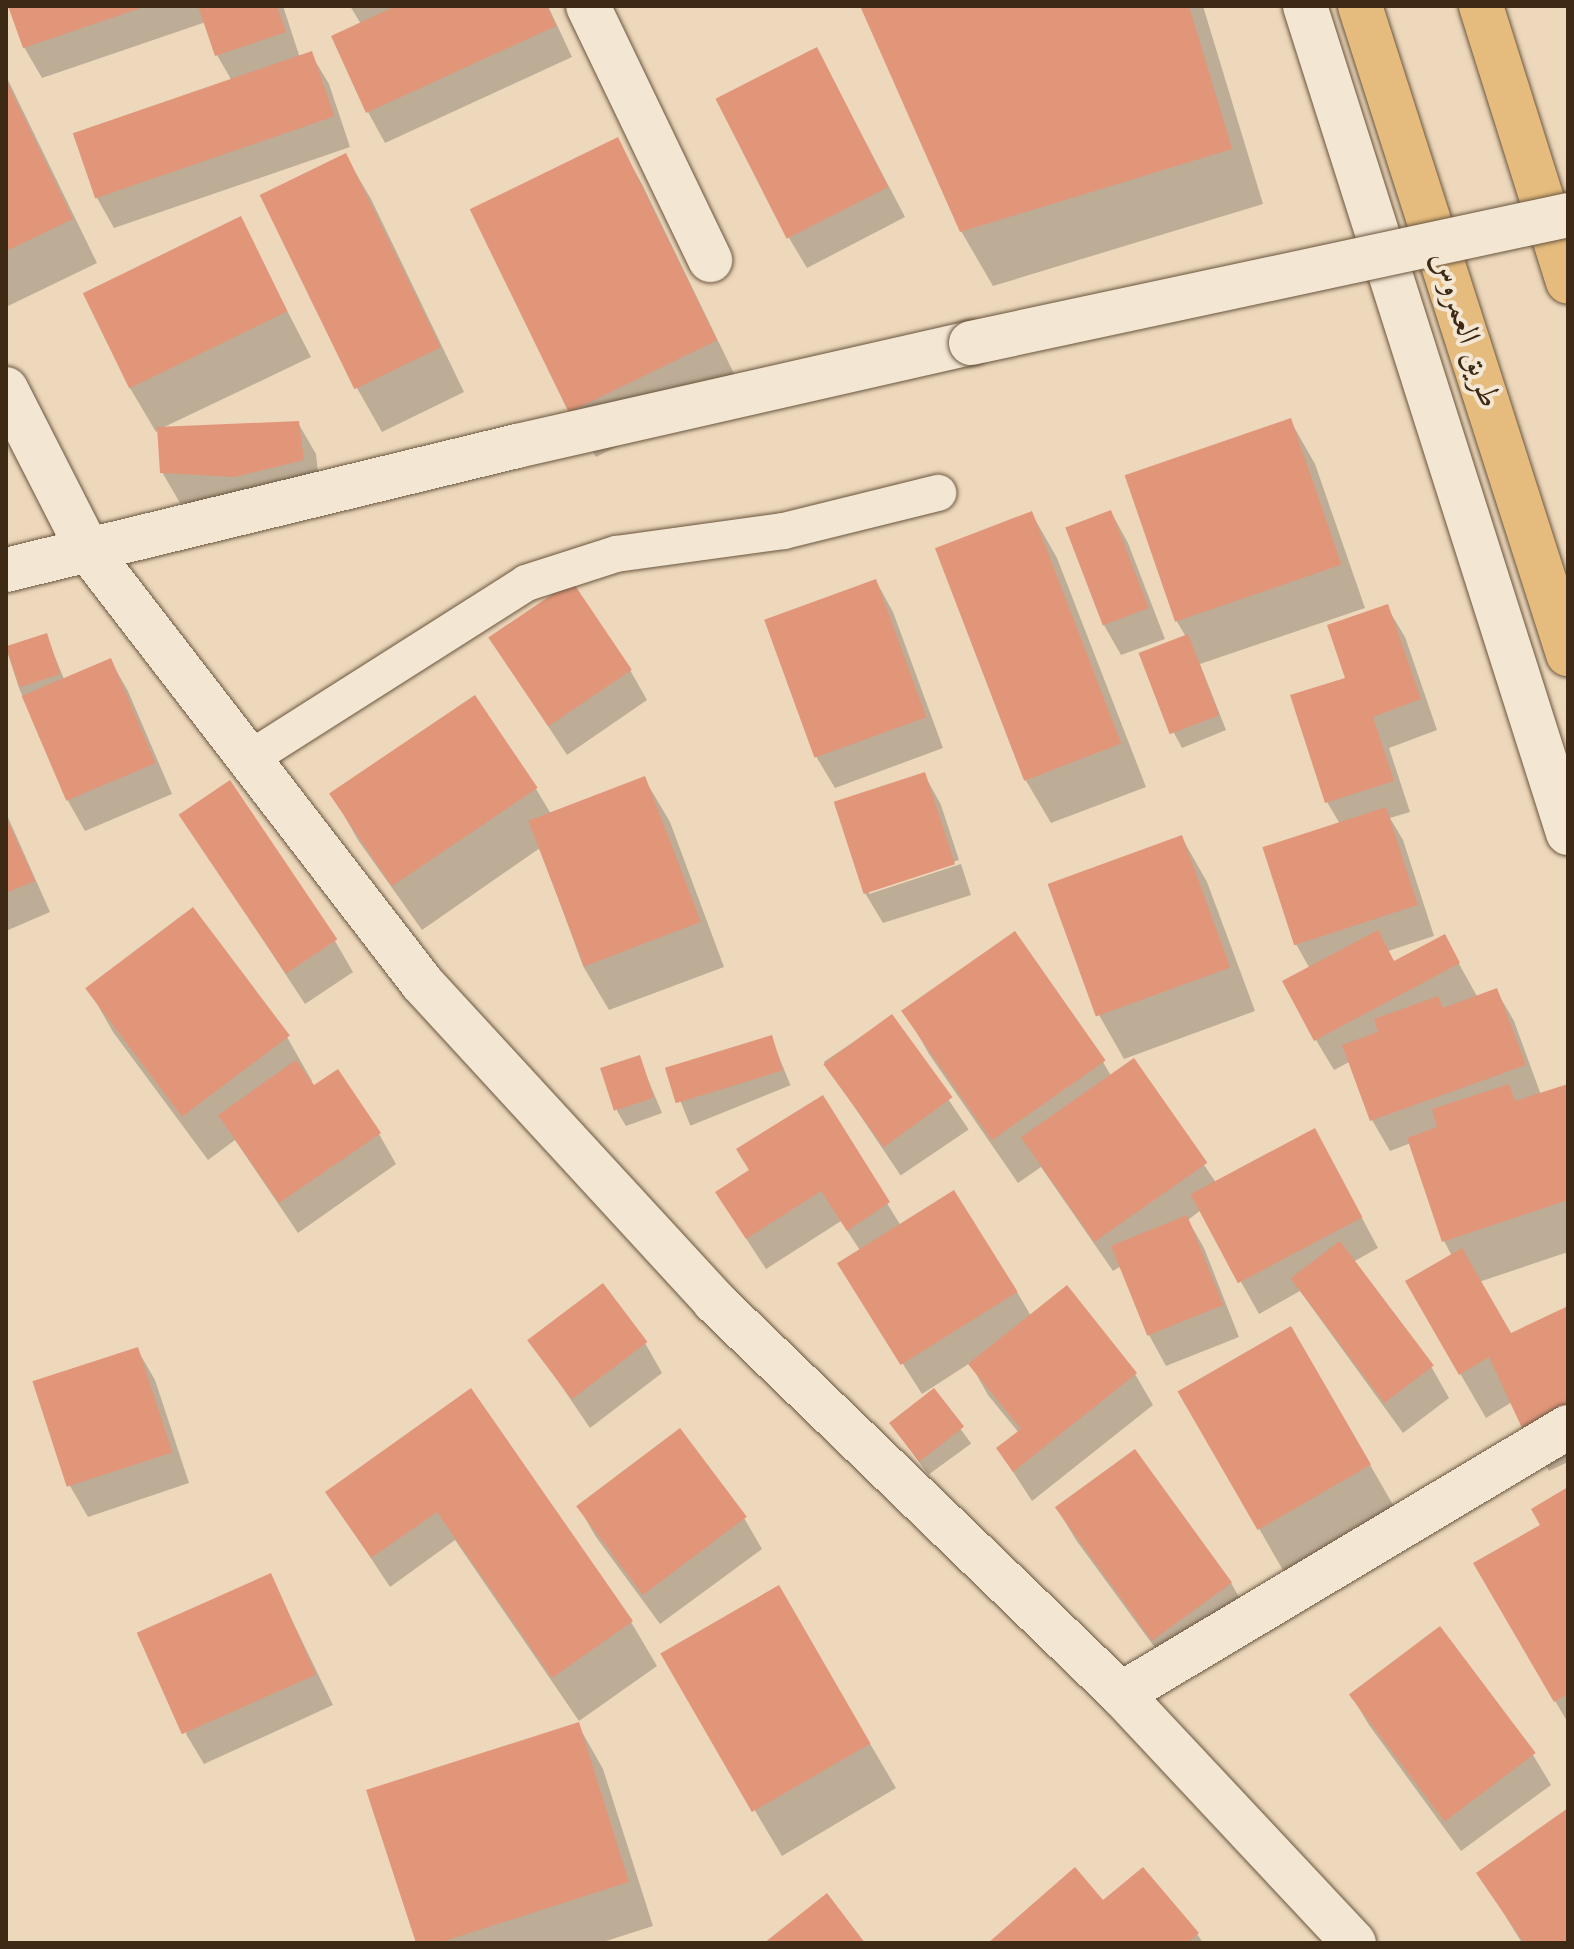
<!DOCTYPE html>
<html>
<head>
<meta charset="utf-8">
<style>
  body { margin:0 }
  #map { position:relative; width:1574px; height:1949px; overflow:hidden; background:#edd8bc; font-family:"Old Standard TT",Amiri,serif }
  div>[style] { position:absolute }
  .shadow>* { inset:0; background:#0003; transform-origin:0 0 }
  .building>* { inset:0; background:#e1967a; transform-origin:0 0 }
  .roads { filter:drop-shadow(0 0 2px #6a563e) drop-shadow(0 0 2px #6a563e) }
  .service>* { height:36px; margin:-18px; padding:0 18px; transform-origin:18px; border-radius:18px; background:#f3e6d3 }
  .minor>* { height:44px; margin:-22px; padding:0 22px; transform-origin:22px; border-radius:22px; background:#f3e6d3 }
  .primary>* { height:44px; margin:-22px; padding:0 22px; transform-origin:22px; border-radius:22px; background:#e6bc7e }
  .bridges { filter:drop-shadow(0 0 2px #6a563e) drop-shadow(0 0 2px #6a563e) }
  .minor-bridge>* { height:44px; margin:-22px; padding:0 22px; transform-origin:22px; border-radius:22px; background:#f3e6d3 }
  span { translate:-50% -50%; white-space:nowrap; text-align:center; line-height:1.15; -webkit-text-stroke:8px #f3e6d3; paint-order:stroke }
  .street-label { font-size:32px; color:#3e2a14 }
  .frame { position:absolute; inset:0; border:8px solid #3e2a14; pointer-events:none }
</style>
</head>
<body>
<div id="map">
  <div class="shadow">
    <i style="clip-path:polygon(10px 6px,283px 6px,300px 58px,311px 54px,329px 84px,350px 147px,114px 228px,97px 198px,75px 135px,232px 81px,217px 55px,206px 22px,42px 78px,24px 47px)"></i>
    <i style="clip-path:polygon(350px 6px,548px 6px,572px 57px,385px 143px,368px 112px,361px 24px)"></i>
    <i style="clip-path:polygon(862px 6px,1203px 6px,1263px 204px,993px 286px,961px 231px)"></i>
    <i style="clip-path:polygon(6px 76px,97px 263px,6px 307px)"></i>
    <i style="clip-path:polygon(833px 80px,905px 217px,807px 268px,789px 238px)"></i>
    <i style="clip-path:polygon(617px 140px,642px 184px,740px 386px,596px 457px,570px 413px)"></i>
    <i style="clip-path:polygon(345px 155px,371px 199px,464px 392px,382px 432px,357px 388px)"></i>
    <i style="clip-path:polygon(240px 219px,311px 357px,162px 428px,298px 423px,316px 454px,320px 491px,252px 507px,180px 503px,162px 472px,159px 430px,156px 432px,130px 388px,84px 293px)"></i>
    <i style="clip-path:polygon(1290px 420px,1315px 464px,1365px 608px,1200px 664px,1226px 730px,1182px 748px,1174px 733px,1186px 637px,1176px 620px)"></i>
    <i style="clip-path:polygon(1111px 512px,1128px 543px,1165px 639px,1121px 655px,1104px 625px,1067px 529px)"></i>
    <i style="clip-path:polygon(1032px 514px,1057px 558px,1146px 787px,1051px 823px,1025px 779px)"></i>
    <i style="clip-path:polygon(876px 581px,893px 612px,943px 748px,835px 788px,817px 758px,767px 621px)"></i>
    <i style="clip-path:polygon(1387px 607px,1405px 637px,1437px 730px,1389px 748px,1410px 812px,1390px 818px,1403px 840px,1434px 936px,1388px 951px,1395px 963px,1444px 937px,1478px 998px,1496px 990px,1514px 1021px,1541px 1095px,1568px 1086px,1568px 1252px,1479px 1282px,1510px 1335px,1568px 1308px,1568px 1462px,1549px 1471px,1512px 1402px,1486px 1418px,1407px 1282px,1452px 1256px,1444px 1241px,1411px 1143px,1390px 1151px,1372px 1120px,1351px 1061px,1334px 1070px,1316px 1040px,1310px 969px,1296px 944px,1265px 848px,1340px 824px,1327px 802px,1348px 679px)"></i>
    <i style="clip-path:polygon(46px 635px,64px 679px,110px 660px,128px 691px,172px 794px,85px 831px,68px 801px,19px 688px,6px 648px)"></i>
    <i style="clip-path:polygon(491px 639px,630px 670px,647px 700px,567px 755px)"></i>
    <i style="clip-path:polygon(924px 774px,941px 805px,959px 860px,869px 890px,869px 894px,961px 864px,971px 895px,883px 923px,865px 893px)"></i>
    <i style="clip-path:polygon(644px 778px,670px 822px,724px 967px,609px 1010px,583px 966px,540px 848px,422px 930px,358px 840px,333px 796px,536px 789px,551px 814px)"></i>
    <i style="clip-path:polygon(6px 813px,50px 912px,6px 931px)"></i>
    <i style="clip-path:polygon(182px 816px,335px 941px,353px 972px,305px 1004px)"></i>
    <i style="clip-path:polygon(1182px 838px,1207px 882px,1255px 1011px,1124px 1059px,1099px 1015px)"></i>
    <i style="clip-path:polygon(88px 988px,287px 1037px,312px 1081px,310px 1083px,379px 1134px,396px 1164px,298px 1233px,235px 1140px,208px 1160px,113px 1032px)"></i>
    <i style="clip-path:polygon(904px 1010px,1103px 1062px,1111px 1076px,1133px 1061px,1217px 1184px,1332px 1162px,1378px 1248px,1353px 1262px,1432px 1368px,1449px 1398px,1403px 1433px,1300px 1291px,1259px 1314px,1201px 1210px,1188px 1220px,1204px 1248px,1239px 1337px,1166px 1366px,1149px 1335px,1121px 1266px,1113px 1271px,1041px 1167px,1018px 1183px,929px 1054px)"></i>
    <i style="left:892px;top:1016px;width:137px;height:82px;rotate:56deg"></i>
    <i style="left:771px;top:1037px;width:52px;height:108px;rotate:68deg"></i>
    <i style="clip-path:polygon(639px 1058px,662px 1113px,626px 1126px,617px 1111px)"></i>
    <i style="clip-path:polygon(822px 1098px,901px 1226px,1017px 1292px,1031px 1316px,1135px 1374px,1153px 1405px,1032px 1501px,998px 1449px,1019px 1433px,988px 1395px,970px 1363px,922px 1394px,859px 1295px,861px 1252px,841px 1221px,766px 1269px,736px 1223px,751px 1171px)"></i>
    <i style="left:1291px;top:1328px;width:209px;height:128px;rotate:60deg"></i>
    <i style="clip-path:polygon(530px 1340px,645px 1343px,662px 1373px,590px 1428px)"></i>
    <i style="clip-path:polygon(137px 1349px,155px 1380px,189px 1483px,88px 1517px,70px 1486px,36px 1384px)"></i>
    <i style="clip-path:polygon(471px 1391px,631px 1622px,657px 1666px,579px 1721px,455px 1540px,390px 1587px,327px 1492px)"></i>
    <i style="left:933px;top:1391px;width:65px;height:53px;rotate:54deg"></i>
    <i style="clip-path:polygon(680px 1431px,744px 1518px,762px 1549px,660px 1624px,596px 1537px,578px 1506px)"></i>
    <i style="clip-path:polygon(1568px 1490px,1568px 1723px,1475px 1564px,1542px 1525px)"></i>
    <i style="clip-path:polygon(1058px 1510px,1231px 1583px,1249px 1614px,1172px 1671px,1076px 1540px)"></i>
    <i style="clip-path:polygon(270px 1575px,333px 1705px,204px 1764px,186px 1734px)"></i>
    <i style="clip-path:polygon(778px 1587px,896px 1788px,782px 1856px,689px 1700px)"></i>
    <i style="clip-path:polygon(1351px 1695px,1533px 1755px,1551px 1785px,1461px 1851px,1369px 1725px)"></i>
    <i style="clip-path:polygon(578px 1725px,603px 1769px,653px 1926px,600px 1943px,418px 1943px)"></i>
    <i style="clip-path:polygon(1568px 1811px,1568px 1943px,1522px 1943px,1479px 1873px)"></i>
    <i style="clip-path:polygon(1103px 1903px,1197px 1934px,1203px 1943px,991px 1943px)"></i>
  </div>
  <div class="building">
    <i style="clip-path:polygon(8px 6px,144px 6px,144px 7px,23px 48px)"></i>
    <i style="clip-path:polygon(198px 6px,277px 6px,286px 32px,215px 56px)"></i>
    <i style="clip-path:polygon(396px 6px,547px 6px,556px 26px,366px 113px,331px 36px)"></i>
    <i style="clip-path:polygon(860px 6px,1189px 6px,1232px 149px,960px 232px)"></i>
    <i style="left:817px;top:47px;width:157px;height:114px;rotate:63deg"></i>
    <i style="left:312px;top:51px;width:69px;height:253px;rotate:71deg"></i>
    <i style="clip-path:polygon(6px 80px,73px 219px,6px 251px)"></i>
    <i style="left:618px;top:137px;width:226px;height:165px;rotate:64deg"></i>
    <i style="left:346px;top:153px;width:216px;height:96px;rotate:64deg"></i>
    <i style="left:241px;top:216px;width:106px;height:176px;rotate:64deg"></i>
    <i style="left:1291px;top:418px;width:155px;height:176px;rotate:71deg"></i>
    <i style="clip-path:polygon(299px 421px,304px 460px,234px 477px,160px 473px,157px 427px)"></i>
    <i style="left:1111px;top:510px;width:105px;height:49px;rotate:69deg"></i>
    <i style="left:1032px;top:511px;width:249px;height:104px;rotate:69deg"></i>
    <i style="left:876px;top:579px;width:147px;height:119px;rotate:70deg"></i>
    <i style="left:572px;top:581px;width:107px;height:101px;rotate:56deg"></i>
    <i style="clip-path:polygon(1388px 604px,1421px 699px,1373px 717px,1394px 781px,1325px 803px,1290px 695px,1345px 678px,1327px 625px)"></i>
    <i style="left:47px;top:633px;width:43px;height:43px;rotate:72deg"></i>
    <i style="left:1188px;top:634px;width:87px;height:53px;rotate:69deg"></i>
    <i style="left:111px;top:658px;width:114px;height:97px;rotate:67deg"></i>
    <i style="left:475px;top:695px;width:112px;height:176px;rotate:56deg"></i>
    <i style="left:925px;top:772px;width:97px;height:96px;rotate:72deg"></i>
    <i style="left:645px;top:776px;width:156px;height:125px;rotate:69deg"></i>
    <i style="left:230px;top:780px;width:192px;height:62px;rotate:56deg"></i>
    <i style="left:1386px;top:807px;width:103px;height:130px;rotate:72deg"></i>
    <i style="clip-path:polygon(6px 817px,35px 881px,6px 893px)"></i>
    <i style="left:1182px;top:835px;width:141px;height:143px;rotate:70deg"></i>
    <i style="left:193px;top:907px;width:161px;height:135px;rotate:53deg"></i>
    <i style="clip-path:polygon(1378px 930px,1394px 961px,1445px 934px,1460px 963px,1314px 1041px,1282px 981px)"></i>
    <i style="left:1015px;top:931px;width:158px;height:139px;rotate:55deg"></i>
    <i style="clip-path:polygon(1497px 988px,1526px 1065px,1370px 1121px,1342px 1045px,1378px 1032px,1374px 1019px,1438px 996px,1443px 1008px)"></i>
    <i style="left:892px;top:1014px;width:103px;height:85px;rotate:54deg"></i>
    <i style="left:772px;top:1035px;width:37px;height:112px;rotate:73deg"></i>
    <i style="left:640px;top:1055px;width:45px;height:42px;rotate:72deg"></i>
    <i style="left:1134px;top:1058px;width:128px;height:138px;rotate:55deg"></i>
    <i style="clip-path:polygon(296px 1060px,314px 1085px,338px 1069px,381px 1133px,279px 1203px,218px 1115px)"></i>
    <i style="clip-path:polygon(1509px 1084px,1515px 1101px,1568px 1084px,1568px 1200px,1442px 1242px,1407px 1138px,1437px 1127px,1432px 1109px)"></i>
    <i style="clip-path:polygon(823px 1095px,890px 1202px,847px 1231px,821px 1191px,746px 1239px,715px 1192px,749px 1170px,736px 1149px)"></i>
    <i style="left:1315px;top:1128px;width:101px;height:141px;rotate:62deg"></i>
    <i style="left:954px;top:1190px;width:120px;height:138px;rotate:58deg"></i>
    <i style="left:1187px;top:1215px;width:97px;height:82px;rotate:68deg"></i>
    <i style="left:1340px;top:1241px;width:156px;height:62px;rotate:53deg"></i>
    <i style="clip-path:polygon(1462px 1248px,1511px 1333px,1568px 1306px,1568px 1406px,1522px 1428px,1489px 1357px,1459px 1375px,1405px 1281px)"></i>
    <i style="left:603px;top:1283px;width:74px;height:95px;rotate:53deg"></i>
    <i style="clip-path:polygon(1067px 1285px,1137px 1373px,1013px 1472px,996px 1448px,1021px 1429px,968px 1364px)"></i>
    <i style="left:1291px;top:1326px;width:160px;height:131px;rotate:60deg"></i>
    <i style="left:138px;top:1347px;width:111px;height:111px;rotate:72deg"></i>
    <i style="clip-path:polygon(471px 1388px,633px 1621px,552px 1678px,437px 1512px,371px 1558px,325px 1492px)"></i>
    <i style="left:934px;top:1388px;width:49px;height:57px;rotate:52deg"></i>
    <i style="left:680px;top:1428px;width:111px;height:130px;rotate:53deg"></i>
    <i style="left:1135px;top:1449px;width:165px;height:99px;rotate:54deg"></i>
    <i style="clip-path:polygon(1568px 1487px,1568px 1694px,1554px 1702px,1473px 1563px,1540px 1525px,1531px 1509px)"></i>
    <i style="left:271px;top:1573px;width:111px;height:147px;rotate:66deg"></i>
    <i style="left:779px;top:1585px;width:183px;height:137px;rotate:60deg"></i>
    <i style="left:1440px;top:1626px;width:159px;height:114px;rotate:53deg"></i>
    <i style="clip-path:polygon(579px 1722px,629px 1882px,438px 1943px,416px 1943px,366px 1790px)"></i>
    <i style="clip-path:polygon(1568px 1808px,1568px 1943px,1524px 1943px,1476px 1873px)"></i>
    <i style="clip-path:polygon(1075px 1867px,1103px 1900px,1143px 1867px,1199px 1933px,1187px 1943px,988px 1943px)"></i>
    <i style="clip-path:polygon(827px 1893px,865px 1943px,764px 1943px)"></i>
  </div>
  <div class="roads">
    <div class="service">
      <i style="left:249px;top:759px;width:328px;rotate:-32.4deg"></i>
      <i style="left:526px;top:583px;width:95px;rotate:-17.9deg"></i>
      <i style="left:616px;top:554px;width:170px;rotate:-7.8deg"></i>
      <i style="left:784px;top:531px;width:159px;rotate:-13.9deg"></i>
    </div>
    <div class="minor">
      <i style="left:588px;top:6px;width:282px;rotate:64.3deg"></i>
      <i style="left:1305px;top:6px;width:868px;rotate:72.36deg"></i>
      <i style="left:6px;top:389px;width:181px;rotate:63deg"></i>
      <i style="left:88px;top:550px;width:547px;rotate:52.35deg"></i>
      <i style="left:422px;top:983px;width:432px;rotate:47.4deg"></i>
      <i style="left:714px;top:1301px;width:566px;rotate:44deg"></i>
      <i style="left:1121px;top:1694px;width:341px;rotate:46.9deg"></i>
      <i style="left:6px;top:570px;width:526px;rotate:-13.64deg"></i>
      <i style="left:517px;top:446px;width:466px;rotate:-12.8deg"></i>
      <i style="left:1121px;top:1694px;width:521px;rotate:-30.85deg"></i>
    </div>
    <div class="primary">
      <i style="left:1360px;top:6px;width:681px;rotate:72.2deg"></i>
      <i style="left:1481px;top:6px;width:289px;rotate:72.5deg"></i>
    </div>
  </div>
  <div class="bridges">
    <div class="minor-bridge">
      <i style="left:971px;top:343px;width:611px;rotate:-12.1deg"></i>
    </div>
  </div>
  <div class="street-label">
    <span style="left:1464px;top:330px;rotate:72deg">طريق العمروس</span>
  </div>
  <div class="frame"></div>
</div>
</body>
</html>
